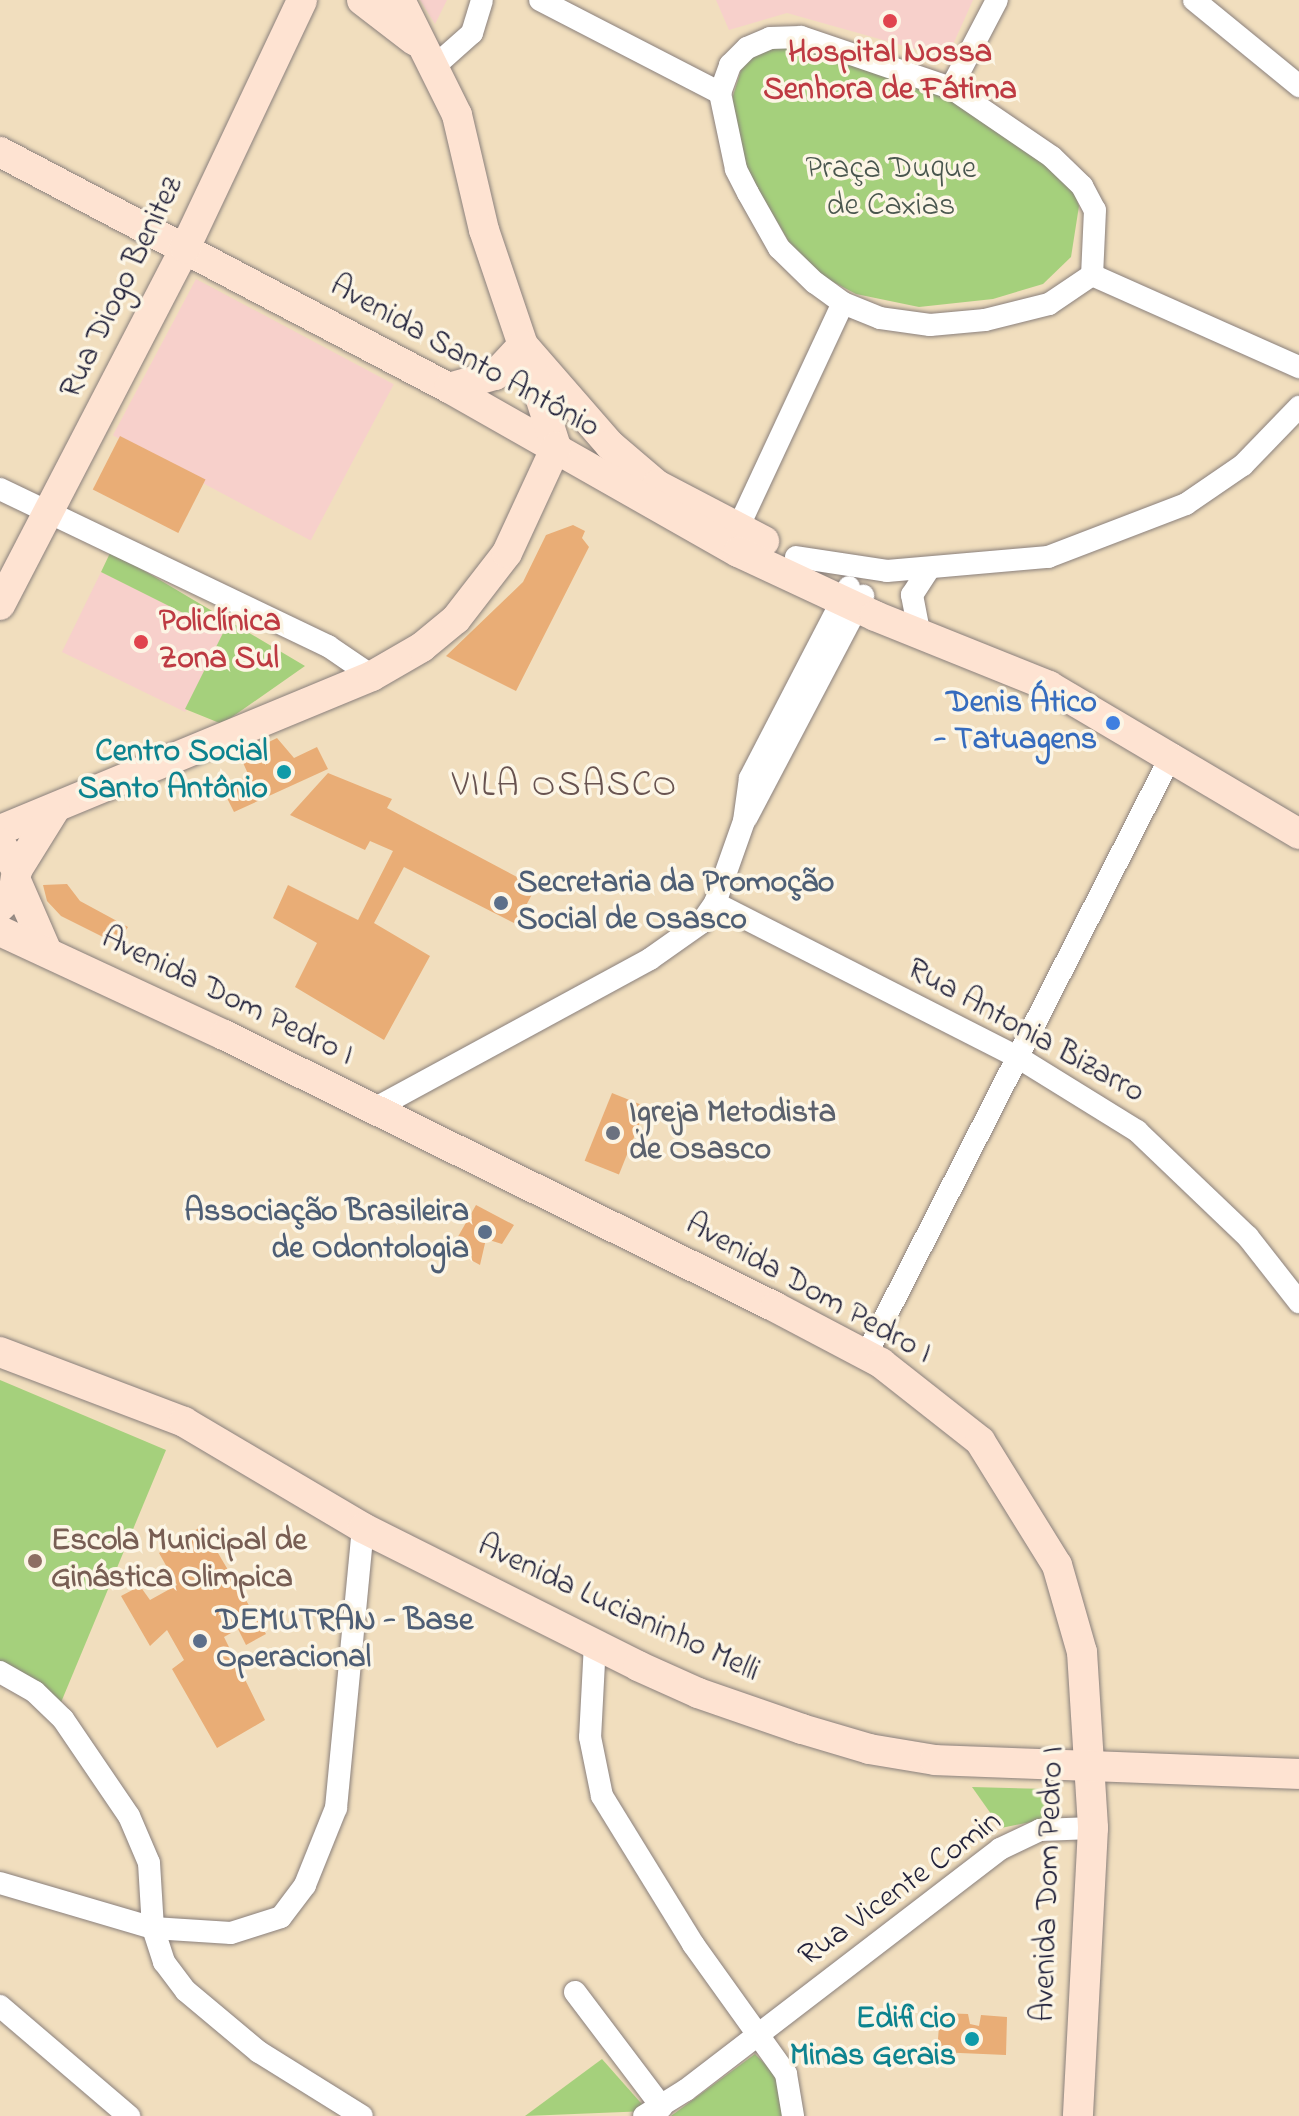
<!DOCTYPE html>
<html>
<head>
<meta charset="utf-8">
<style>
  body { margin:0 }
  #map { position:relative; width:1299px; height:2116px; overflow:hidden; background:#f1debe; font-family:"Indie Flower",sans-serif }
  div>[style] { position:absolute }
  .built>* { inset:0; background:#f7d0cb; transform-origin:0 0 }
  .green>* { inset:0; background:#a5d07c }
  .building>* { inset:0; background:#e9ad76; transform-origin:0 0 }
  .roads { filter:drop-shadow(0 0 2px #8a807c) drop-shadow(0 0 2px #8a807c) }
  .street>* { height:22px; margin:-11px; padding:0 11px; transform-origin:11px; border-radius:11px; background:#fff }
  .secondary>* { height:30px; margin:-15px; padding:0 15px; transform-origin:15px; border-radius:15px; background:#fee3d2 }
  .dots>* { width:22px; height:22px; translate:-50% -50%; box-sizing:border-box; border:4px solid #fcf5e5; border-radius:50% }
  span { translate:-50% -50%; white-space:nowrap; text-align:center; line-height:1.15; -webkit-text-stroke:7px #fcf5e5; paint-order:stroke }
  .health-label { font-size:32px; color:#be3a42; font-weight:700 }
  .left { translate:0 -50%; text-align:left }
  .park-label { font-size:32px; color:#49564e }
  .street-label { font-size:32px; color:#22223b }
  .shop-label { font-size:32px; color:#366cbe; font-weight:700 }
  .right { translate:-100% -50%; text-align:right }
  .culture-label { font-size:32px; color:#0d838f; font-weight:700 }
  .service-label { font-size:32px; color:#4e5e75; font-weight:700 }
  .worship-label { font-size:32px; color:#5b616d; font-weight:700 }
  .education-label { font-size:32px; color:#785e54; font-weight:700 }
  .quarter-label { font-size:36px; color:#685350; letter-spacing:2px }
</style>
</head>
<body>
<div id="map">
  <div class="built">
    <i style="clip-path:polygon(420px 0,447px 0,435px 24px)"></i>
    <i style="clip-path:polygon(716px 0,973px 0,947px 58px,787px 13px,729px 30px)"></i>
    <i style="left:196px;top:279px;width:224px;height:177px;rotate:28deg"></i>
    <i style="left:101px;top:572px;width:137px;height:89px;rotate:26deg"></i>
  </div>
  <div class="green">
    <i style="clip-path:polygon(796px 42px,978px 109px,1070px 180px,1079px 206px,1071px 257px,1043px 284px,993px 299px,919px 307px,856px 294px,822px 276px,789px 242px,747px 170px,733px 127px,733px 96px,741px 70px,760px 49px)"></i>
    <i style="clip-path:polygon(111px 551px,305px 666px,222px 724px,185px 709px,223px 633px,101px 572px)"></i>
    <i style="clip-path:polygon(0 1380px,166px 1450px,57px 1712px,0 1669px)"></i>
    <i style="clip-path:polygon(972px 1787px,1049px 1789px,1050px 1812px,1041px 1820px,1001px 1828px)"></i>
    <i style="clip-path:polygon(755px 2054px,777px 2076px,785px 2116px,671px 2116px)"></i>
    <i style="clip-path:polygon(602px 2059px,648px 2111px,525px 2116px,583px 2073px)"></i>
  </div>
  <div class="building">
    <i style="left:120px;top:436px;width:96px;height:60px;rotate:27deg"></i>
    <i style="clip-path:polygon(573px 525px,585px 531px,582px 538px,589px 547px,516px 691px,446px 656px,523px 582px,546px 535px)"></i>
    <i style="clip-path:polygon(277px 738px,294px 758px,317px 747px,328px 769px,234px 812px,222px 788px,249px 776px,240px 756px)"></i>
    <i style="clip-path:polygon(328px 773px,392px 799px,387px 808px,536px 887px,516px 924px,404px 867px,374px 923px,430px 956px,384px 1040px,295px 987px,317px 943px,273px 918px,288px 885px,358px 920px,393px 851px,370px 841px,365px 850px,290px 815px)"></i>
    <i style="clip-path:polygon(67px 884px,80px 901px,128px 927px,117px 944px,61px 916px,47px 901px,43px 885px)"></i>
    <i style="left:612px;top:1093px;width:37px;height:73px;rotate:22deg"></i>
    <i style="clip-path:polygon(476px 1205px,514px 1225px,502px 1244px,486px 1239px,480px 1265px,451px 1249px)"></i>
    <i style="clip-path:polygon(202px 1526px,266px 1634px,246px 1645px,238px 1629px,224px 1637px,265px 1720px,217px 1748px,172px 1669px,184px 1660px,167px 1630px,150px 1646px,121px 1596px,140px 1586px,150px 1600px,177px 1585px,159px 1553px)"></i>
    <i style="clip-path:polygon(940px 2013px,968px 2014px,970px 2024px,979px 2026px,981px 2015px,1007px 2017px,1006px 2055px,937px 2052px)"></i>
  </div>
  <div class="roads">
    <div class="street">
      <i style="left:540px;top:0;width:203px;rotate:27.3deg"></i>
      <i style="left:1194px;top:0;width:136px;rotate:39.3deg"></i>
      <i style="left:801px;top:37px;width:158px;rotate:18.8deg"></i>
      <i style="left:951px;top:88px;width:122px;rotate:34.3deg"></i>
      <i style="left:1052px;top:157px;width:42px;rotate:44deg"></i>
      <i style="left:1082px;top:186px;width:27px;rotate:62deg"></i>
      <i style="left:1095px;top:210px;width:65px;rotate:92.6deg"></i>
      <i style="left:1092px;top:275px;width:52px;rotate:146deg"></i>
      <i style="left:1049px;top:304px;width:66px;rotate:166deg"></i>
      <i style="left:985px;top:320px;width:55px;rotate:174.8deg"></i>
      <i style="left:930px;top:325px;width:50px;rotate:-172deg"></i>
      <i style="left:880px;top:318px;width:40px;rotate:-158deg"></i>
      <i style="left:843px;top:303px;width:34px;rotate:-144deg"></i>
      <i style="left:815px;top:283px;width:50px;rotate:-135.8deg"></i>
      <i style="left:779px;top:248px;width:63px;rotate:-119.4deg"></i>
      <i style="left:748px;top:193px;width:27px;rotate:-117deg"></i>
      <i style="left:736px;top:169px;width:78px;rotate:-101.9deg"></i>
      <i style="left:720px;top:93px;width:30px;rotate:-70deg"></i>
      <i style="left:730px;top:65px;width:24px;rotate:-45deg"></i>
      <i style="left:747px;top:48px;width:25px;rotate:-23deg"></i>
      <i style="left:770px;top:38px;width:31px;rotate:-2deg"></i>
      <i style="left:436px;top:65px;width:48px;rotate:-41.6deg"></i>
      <i style="left:472px;top:33px;width:34px;rotate:-73deg"></i>
      <i style="left:951px;top:88px;width:99px;rotate:-62.4deg"></i>
      <i style="left:1092px;top:275px;width:227px;rotate:24deg"></i>
      <i style="left:0;top:489px;width:364px;rotate:25.6deg"></i>
      <i style="left:328px;top:646px;width:53px;rotate:34.3deg"></i>
      <i style="left:738px;top:528px;width:248px;rotate:-65deg"></i>
      <i style="left:796px;top:557px;width:92px;rotate:8.7deg"></i>
      <i style="left:887px;top:571px;width:162px;rotate:-5deg"></i>
      <i style="left:1048px;top:557px;width:148px;rotate:-21deg"></i>
      <i style="left:1186px;top:504px;width:69px;rotate:-34.4deg"></i>
      <i style="left:1243px;top:465px;width:81px;rotate:-46deg"></i>
      <i style="left:919px;top:631px;width:37px;rotate:-101deg"></i>
      <i style="left:912px;top:595px;width:31px;rotate:-57deg"></i>
      <i style="left:747px;top:817px;width:250px;rotate:-62.3deg"></i>
      <i style="left:715px;top:903px;width:341px;rotate:27deg"></i>
      <i style="left:1019px;top:1058px;width:139px;rotate:31.7deg"></i>
      <i style="left:1137px;top:1131px;width:153px;rotate:43.7deg"></i>
      <i style="left:1248px;top:1237px;width:83px;rotate:51.9deg"></i>
      <i style="left:374px;top:1109px;width:314px;rotate:-28.5deg"></i>
      <i style="left:650px;top:959px;width:62px;rotate:-35.2deg"></i>
      <i style="left:701px;top:923px;width:24px;rotate:-55deg"></i>
      <i style="left:715px;top:903px;width:87px;rotate:-70.5deg"></i>
      <i style="left:744px;top:821px;width:43px;rotate:-82.1deg"></i>
      <i style="left:750px;top:778px;width:215px;rotate:-62.6deg"></i>
      <i style="left:866px;top:1355px;width:674px;rotate:-63.02deg"></i>
      <i style="left:595px;top:1643px;width:94px;rotate:93deg"></i>
      <i style="left:590px;top:1737px;width:60px;rotate:78.5deg"></i>
      <i style="left:602px;top:1796px;width:174px;rotate:58.4deg"></i>
      <i style="left:693px;top:1944px;width:160px;rotate:54.4deg"></i>
      <i style="left:786px;top:2074px;width:43px;rotate:80.5deg"></i>
      <i style="left:0;top:1672px;width:40px;rotate:29.7deg"></i>
      <i style="left:35px;top:1692px;width:39px;rotate:44deg"></i>
      <i style="left:63px;top:1719px;width:117px;rotate:55.8deg"></i>
      <i style="left:129px;top:1816px;width:51px;rotate:66.9deg"></i>
      <i style="left:149px;top:1863px;width:65px;rotate:86.5deg"></i>
      <i style="left:153px;top:1928px;width:36px;rotate:72deg"></i>
      <i style="left:164px;top:1962px;width:36px;rotate:53deg"></i>
      <i style="left:186px;top:1991px;width:95px;rotate:39.9deg"></i>
      <i style="left:259px;top:2052px;width:121px;rotate:31.9deg"></i>
      <i style="left:0;top:1883px;width:159px;rotate:16.4deg"></i>
      <i style="left:153px;top:1928px;width:78px;rotate:3.7deg"></i>
      <i style="left:231px;top:1933px;width:52px;rotate:-17.7deg"></i>
      <i style="left:281px;top:1917px;width:40px;rotate:-53deg"></i>
      <i style="left:305px;top:1885px;width:83px;rotate:-68.1deg"></i>
      <i style="left:336px;top:1808px;width:281px;rotate:-84.5deg"></i>
      <i style="left:575px;top:1992px;width:144px;rotate:52.9deg"></i>
      <i style="left:0;top:2006px;width:170px;rotate:40.5deg"></i>
      <i style="left:644px;top:2116px;width:49px;rotate:-31.8deg"></i>
      <i style="left:686px;top:2090px;width:396px;rotate:-37.5deg"></i>
      <i style="left:1000px;top:1849px;width:44px;rotate:-25.4deg"></i>
      <i style="left:1040px;top:1830px;width:53px;rotate:-2.2deg"></i>
    </div>
    <div class="secondary">
      <i style="left:362px;top:0;width:66px;rotate:37.6deg"></i>
      <i style="left:400px;top:0;width:128px;rotate:63.6deg"></i>
      <i style="left:457px;top:115px;width:118px;rotate:76.8deg"></i>
      <i style="left:484px;top:230px;width:121px;rotate:71.3deg"></i>
      <i style="left:523px;top:345px;width:133px;rotate:49deg"></i>
      <i style="left:610px;top:445px;width:62px;rotate:40.4deg"></i>
      <i style="left:657px;top:485px;width:121px;rotate:27.6deg"></i>
      <i style="left:0;top:152px;width:507px;rotate:27.73deg"></i>
      <i style="left:449px;top:388px;width:332px;rotate:29.6deg"></i>
      <i style="left:738px;top:552px;width:151px;rotate:25deg"></i>
      <i style="left:875px;top:616px;width:188px;rotate:21.9deg"></i>
      <i style="left:1049px;top:686px;width:291px;rotate:30.6deg"></i>
      <i style="left:529px;top:362px;width:89px;rotate:72.4deg"></i>
      <i style="left:449px;top:388px;width:48px;rotate:-15.8deg"></i>
      <i style="left:495px;top:375px;width:41px;rotate:-47deg"></i>
      <i style="left:0;top:605px;width:402px;rotate:-62.6deg"></i>
      <i style="left:185px;top:248px;width:274px;rotate:-64.7deg"></i>
      <i style="left:0;top:830px;width:403px;rotate:-22.5deg"></i>
      <i style="left:372px;top:676px;width:58px;rotate:-30.1deg"></i>
      <i style="left:422px;top:647px;width:44px;rotate:-39.5deg"></i>
      <i style="left:456px;top:619px;width:83px;rotate:-52.3deg"></i>
      <i style="left:507px;top:553px;width:117px;rotate:-65.2deg"></i>
      <i style="left:0;top:843px;width:32px;rotate:58deg"></i>
      <i style="left:17px;top:870px;width:24px;rotate:99deg"></i>
      <i style="left:13px;top:894px;width:18px;rotate:135deg"></i>
      <i style="left:17px;top:870px;width:72px;rotate:-58.1deg"></i>
      <i style="left:17px;top:883px;width:75px;rotate:66.5deg"></i>
      <i style="left:0;top:931px;width:247px;rotate:24.9deg"></i>
      <i style="left:224px;top:1035px;width:614px;rotate:26.27deg"></i>
      <i style="left:775px;top:1307px;width:120px;rotate:27.8deg"></i>
      <i style="left:881px;top:1363px;width:126px;rotate:38.2deg"></i>
      <i style="left:980px;top:1441px;width:146px;rotate:58.2deg"></i>
      <i style="left:1057px;top:1565px;width:91px;rotate:74deg"></i>
      <i style="left:1082px;top:1652px;width:176px;rotate:86.4deg"></i>
      <i style="left:1093px;top:1828px;width:288px;rotate:93deg"></i>
      <i style="left:0;top:1352px;width:197px;rotate:20.8deg"></i>
      <i style="left:184px;top:1422px;width:208px;rotate:30.6deg"></i>
      <i style="left:363px;top:1528px;width:308px;rotate:26.6deg"></i>
      <i style="left:638px;top:1666px;width:66px;rotate:24.2deg"></i>
      <i style="left:698px;top:1693px;width:110px;rotate:19.1deg"></i>
      <i style="left:802px;top:1729px;width:70px;rotate:16.6deg"></i>
      <i style="left:869px;top:1749px;width:67px;rotate:9.5deg"></i>
      <i style="left:935px;top:1760px;width:364px;rotate:2.2deg"></i>
    </div>
  </div>
  <div class="dots">
    <i style="left:890px;top:21px;background:#e0444e"></i>
    <i style="left:141px;top:642px;background:#e0444e"></i>
    <i style="left:1113px;top:723px;background:#3f7fe0"></i>
    <i style="left:284px;top:772px;background:#0f9aa8"></i>
    <i style="left:501px;top:903px;background:#5c6f8a"></i>
    <i style="left:613px;top:1133px;background:#6b7280"></i>
    <i style="left:485px;top:1232px;background:#5c6f8a"></i>
    <i style="left:35px;top:1561px;background:#8d6e63"></i>
    <i style="left:200px;top:1641px;background:#5c6f8a"></i>
    <i style="left:972px;top:2039px;background:#0f9aa8"></i>
  </div>
  <div class="health-label">
    <span style="left:890px;top:73px">Hospital Nossa<br>Senhora de Fátima</span>
    <span class="left" style="left:159px;top:642px">Policlínica<br>Zona Sul</span>
  </div>
  <div class="park-label">
    <span style="left:891px;top:189px">Praça Duque<br>de Caxias</span>
  </div>
  <div class="street-label">
    <span style="left:123px;top:288px;rotate:-64deg">Rua Diogo Benitez</span>
    <span style="left:464px;top:358px;rotate:29deg">Avenida Santo Antônio</span>
    <span style="left:227px;top:998px;rotate:26deg">Avenida Dom Pedro I</span>
    <span style="left:1025px;top:1032px;rotate:29deg">Rua Antonia Bizarro</span>
    <span style="left:808px;top:1290px;rotate:29deg">Avenida Dom Pedro I</span>
    <span style="left:618px;top:1610px;rotate:25deg">Avenida Lucianinho Melli</span>
    <span style="left:1050px;top:1884px;rotate:-88deg">Avenida Dom Pedro I</span>
    <span style="left:901px;top:1890px;rotate:-36deg">Rua Vicente Comin</span>
  </div>
  <div class="shop-label">
    <span class="right" style="left:1097px;top:723px">Denis Ático<br>- Tatuagens</span>
  </div>
  <div class="culture-label">
    <span class="right" style="left:268px;top:772px">Centro Social<br>Santo Antônio</span>
    <span class="right" style="left:956px;top:2039px">Edificio<br>Minas Gerais</span>
  </div>
  <div class="service-label">
    <span class="left" style="left:517px;top:903px">Secretaria da Promoção<br>Social de Osasco</span>
    <span class="right" style="left:469px;top:1232px">Associação Brasileira<br>de Odontologia</span>
    <span class="left" style="left:216px;top:1641px">DEMUTRAN - Base<br>Operacional</span>
  </div>
  <div class="worship-label">
    <span class="left" style="left:629px;top:1133px">Igreja Metodista<br>de Osasco</span>
  </div>
  <div class="education-label">
    <span class="left" style="left:51px;top:1561px">Escola Municipal de<br>Ginástica Olimpica</span>
  </div>
  <div class="quarter-label">
    <span style="left:565px;top:787px">VILA OSASCO</span>
  </div>
</div>
</body>
</html>
